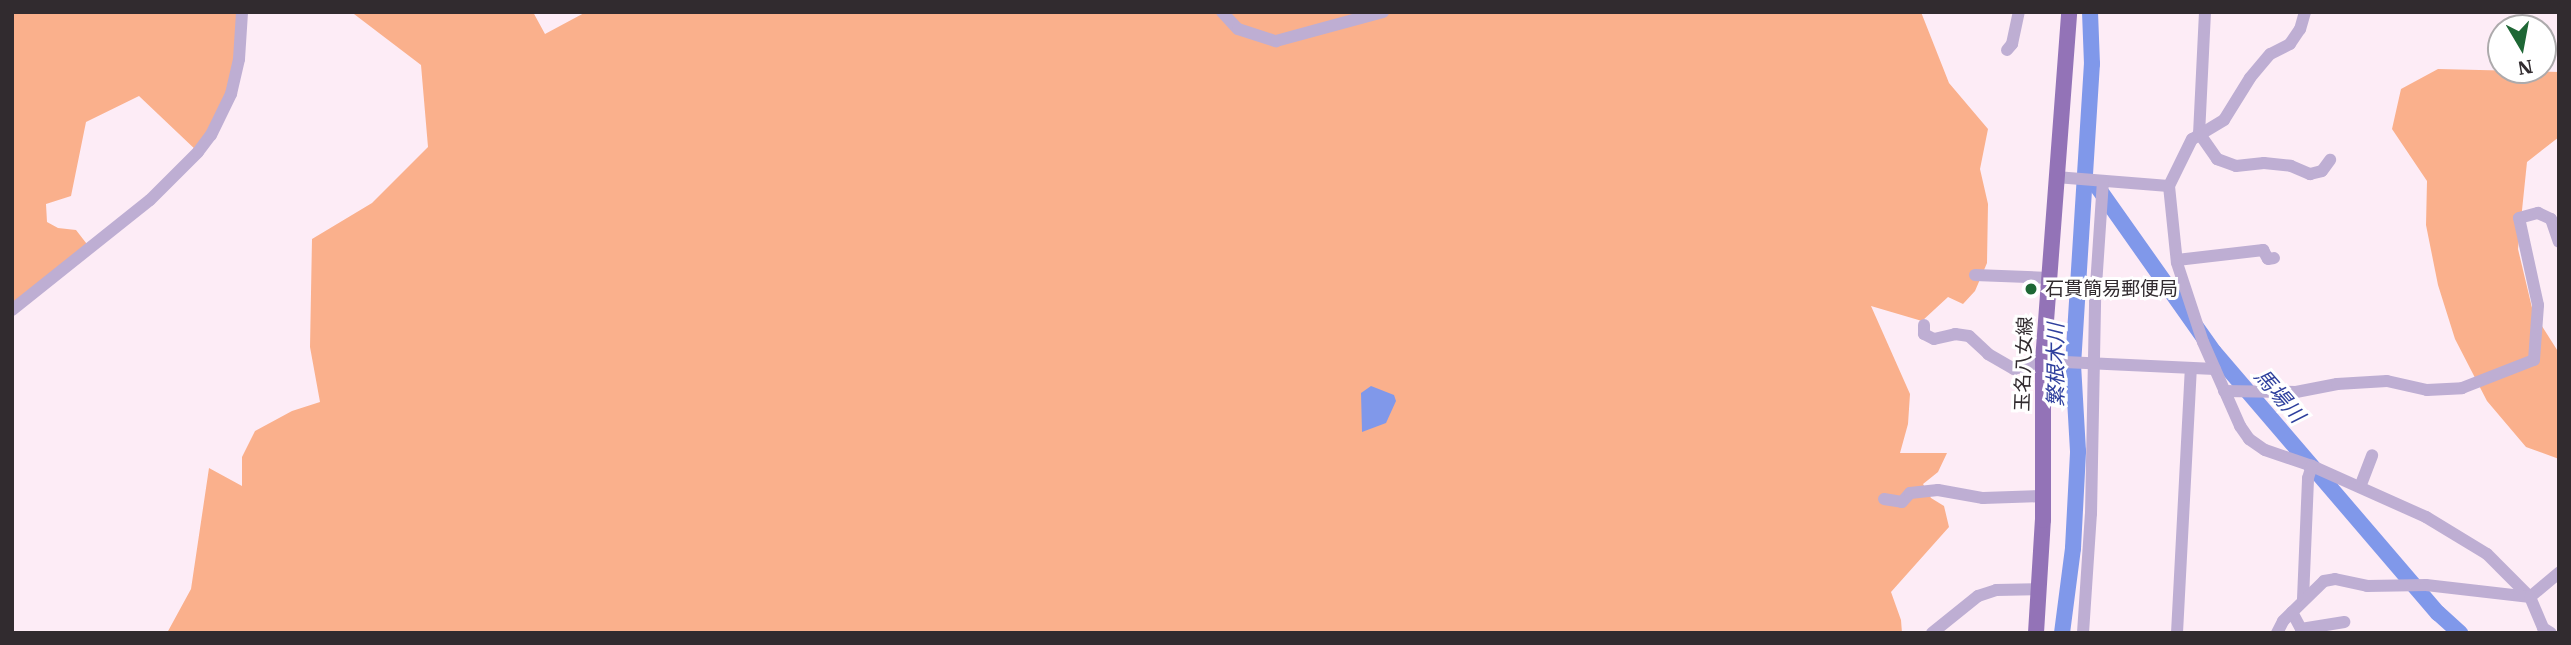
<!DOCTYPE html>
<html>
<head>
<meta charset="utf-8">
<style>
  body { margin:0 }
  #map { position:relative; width:2571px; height:645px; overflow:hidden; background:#fdecf6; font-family:"IBM Plex Serif","Noto Sans JP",serif }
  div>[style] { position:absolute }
  .green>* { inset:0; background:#fab08c }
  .water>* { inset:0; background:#8098ea }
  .river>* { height:16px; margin:-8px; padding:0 8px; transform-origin:8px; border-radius:8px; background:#8098ea }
  .minor>* { height:12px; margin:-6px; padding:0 6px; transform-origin:6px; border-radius:6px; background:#beaed3 }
  .major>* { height:16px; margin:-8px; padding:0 8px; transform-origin:8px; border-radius:8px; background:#9373b7 }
  .dots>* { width:19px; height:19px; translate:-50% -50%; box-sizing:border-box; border:4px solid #fff; border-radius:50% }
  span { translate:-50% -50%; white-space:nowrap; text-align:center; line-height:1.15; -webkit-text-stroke:6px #fff; paint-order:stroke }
  .poi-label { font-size:19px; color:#312b2f }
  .left { translate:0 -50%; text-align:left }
  .street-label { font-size:19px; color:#312b2f }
  .water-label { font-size:21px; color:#2e3f9d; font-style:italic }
  .frame { position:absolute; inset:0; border:14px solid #312b2f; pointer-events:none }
  .north { position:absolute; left:2487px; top:14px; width:70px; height:70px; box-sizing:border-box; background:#fff; border:2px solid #adaaac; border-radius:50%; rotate:170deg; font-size:19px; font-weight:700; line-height:28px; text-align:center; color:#312b2f }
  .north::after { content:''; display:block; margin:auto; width:24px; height:32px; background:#1e6735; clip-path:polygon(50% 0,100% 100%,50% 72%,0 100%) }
</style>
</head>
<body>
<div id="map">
  <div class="green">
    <i style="clip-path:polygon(12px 12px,242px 12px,237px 75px,198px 152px,139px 96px,86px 122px,71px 196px,46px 204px,47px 222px,58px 228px,76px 230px,90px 248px,12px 310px)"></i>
    <i style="clip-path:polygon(343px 12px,533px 12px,545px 34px,586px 12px,1921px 12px,1949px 83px,1988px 129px,1980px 169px,1988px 204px,1987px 263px,1975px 291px,1963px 304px,1948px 297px,1922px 321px,1871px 306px,1910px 394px,1908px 424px,1900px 453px,1947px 453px,1938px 472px,1923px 484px,1931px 498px,1944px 506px,1949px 527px,1891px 592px,1901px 620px,1902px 633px,167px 633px,191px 589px,209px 468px,242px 486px,242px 457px,255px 431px,292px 411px,320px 402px,310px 347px,312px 239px,372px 203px,428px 147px,421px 65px,354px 14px)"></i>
    <i style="clip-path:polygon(2438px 69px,2559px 72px,2559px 137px,2527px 162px,2518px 249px,2533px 312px,2559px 353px,2559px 459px,2526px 447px,2487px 401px,2455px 339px,2438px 285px,2426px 225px,2427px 181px,2392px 129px,2401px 89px)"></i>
  </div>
  <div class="water">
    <i style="clip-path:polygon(1371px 386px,1394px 395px,1396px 401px,1386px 423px,1362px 432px,1361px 393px)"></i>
  </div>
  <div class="river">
    <i style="left:2096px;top:185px;width:204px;rotate:54.8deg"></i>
    <i style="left:2214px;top:352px;width:344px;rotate:49.4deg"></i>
    <i style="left:2438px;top:613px;width:30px;rotate:42deg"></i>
    <i style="left:2062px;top:633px;width:86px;rotate:-82.6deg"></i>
    <i style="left:2073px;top:548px;width:97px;rotate:-87deg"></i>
    <i style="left:2078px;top:451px;width:86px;rotate:-93.3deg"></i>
    <i style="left:2073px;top:365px;width:302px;rotate:-86.4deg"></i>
    <i style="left:2092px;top:64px;width:52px;rotate:-92.2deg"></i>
  </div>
  <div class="minor">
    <i style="left:1222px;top:12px;width:23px;rotate:47deg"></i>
    <i style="left:1238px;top:29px;width:40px;rotate:18deg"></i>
    <i style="left:1276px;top:41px;width:111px;rotate:-15.2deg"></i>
    <i style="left:2205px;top:12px;width:121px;rotate:92.8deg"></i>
    <i style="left:2199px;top:133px;width:32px;rotate:55deg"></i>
    <i style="left:2217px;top:159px;width:20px;rotate:20deg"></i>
    <i style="left:2236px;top:166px;width:28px;rotate:-6deg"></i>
    <i style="left:2264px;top:163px;width:27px;rotate:6deg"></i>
    <i style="left:2291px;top:166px;width:21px;rotate:23deg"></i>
    <i style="left:2310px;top:174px;width:12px;rotate:-14deg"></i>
    <i style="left:2322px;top:171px;width:14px;rotate:-54deg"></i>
    <i style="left:2305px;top:12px;width:18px;rotate:106deg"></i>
    <i style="left:2300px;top:29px;width:18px;rotate:124deg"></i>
    <i style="left:2290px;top:44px;width:22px;rotate:153deg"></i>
    <i style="left:2270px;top:54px;width:31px;rotate:130deg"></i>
    <i style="left:2250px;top:78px;width:49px;rotate:121.8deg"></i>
    <i style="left:2224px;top:120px;width:37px;rotate:149deg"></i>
    <i style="left:2192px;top:139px;width:52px;rotate:116.1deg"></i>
    <i style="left:2169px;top:186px;width:77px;rotate:84.1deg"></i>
    <i style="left:2177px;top:263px;width:83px;rotate:71.8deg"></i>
    <i style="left:2203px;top:342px;width:92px;rotate:66.2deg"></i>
    <i style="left:2240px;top:426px;width:16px;rotate:55deg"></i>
    <i style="left:2249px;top:439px;width:19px;rotate:35deg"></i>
    <i style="left:2265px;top:450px;width:50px;rotate:18.8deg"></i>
    <i style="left:2312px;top:466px;width:125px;rotate:24.1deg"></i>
    <i style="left:2426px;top:517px;width:71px;rotate:31.2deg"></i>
    <i style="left:2487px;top:554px;width:61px;rotate:45deg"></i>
    <i style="left:2530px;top:597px;width:34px;rotate:67deg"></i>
    <i style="left:2543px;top:628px;width:9px;rotate:32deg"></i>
    <i style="left:2007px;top:50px;width:8px;rotate:-50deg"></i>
    <i style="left:2012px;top:44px;width:33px;rotate:-78deg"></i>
    <i style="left:2056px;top:177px;width:113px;rotate:4.6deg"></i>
    <i style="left:2177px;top:260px;width:87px;rotate:-6.6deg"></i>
    <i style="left:2263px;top:250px;width:10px;rotate:61deg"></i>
    <i style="left:2268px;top:259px;width:6px;rotate:-9deg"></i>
    <i style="left:1975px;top:275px;width:74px;rotate:2.3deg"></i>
    <i style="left:12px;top:310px;width:176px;rotate:-38.6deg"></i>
    <i style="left:150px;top:200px;width:68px;rotate:-45deg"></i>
    <i style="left:198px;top:152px;width:21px;rotate:-53deg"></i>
    <i style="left:211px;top:135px;width:46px;rotate:-64deg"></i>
    <i style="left:231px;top:94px;width:36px;rotate:-77deg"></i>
    <i style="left:239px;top:59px;width:47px;rotate:-86.3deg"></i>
    <i style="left:1924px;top:325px;width:9px;rotate:90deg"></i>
    <i style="left:1924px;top:334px;width:11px;rotate:27deg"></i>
    <i style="left:1934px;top:339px;width:22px;rotate:-13deg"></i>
    <i style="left:1955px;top:334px;width:14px;rotate:8deg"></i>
    <i style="left:1969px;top:336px;width:26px;rotate:43deg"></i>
    <i style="left:1988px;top:354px;width:30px;rotate:30deg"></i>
    <i style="left:2014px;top:369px;width:30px;rotate:-15deg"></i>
    <i style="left:2043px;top:361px;width:172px;rotate:2.7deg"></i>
    <i style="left:2224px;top:391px;width:72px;rotate:0.8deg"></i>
    <i style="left:2296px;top:392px;width:42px;rotate:-11deg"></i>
    <i style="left:2337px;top:384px;width:50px;rotate:-3.4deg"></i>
    <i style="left:2387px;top:381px;width:41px;rotate:12.7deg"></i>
    <i style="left:2427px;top:390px;width:35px;rotate:-3deg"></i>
    <i style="left:2462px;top:388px;width:77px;rotate:-21.3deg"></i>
    <i style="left:2534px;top:360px;width:55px;rotate:-85.8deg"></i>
    <i style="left:2538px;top:305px;width:89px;rotate:-102.3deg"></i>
    <i style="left:2519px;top:218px;width:20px;rotate:-15deg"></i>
    <i style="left:2538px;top:213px;width:14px;rotate:25deg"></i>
    <i style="left:2551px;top:219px;width:24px;rotate:71deg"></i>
    <i style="left:2360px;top:487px;width:34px;rotate:-69deg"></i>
    <i style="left:1884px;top:499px;width:18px;rotate:9deg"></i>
    <i style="left:1902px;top:502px;width:12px;rotate:-48deg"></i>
    <i style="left:1910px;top:493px;width:28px;rotate:-6deg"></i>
    <i style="left:1938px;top:490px;width:46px;rotate:10.1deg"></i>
    <i style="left:1983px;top:498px;width:60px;rotate:-1.9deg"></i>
    <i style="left:2303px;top:599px;width:121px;rotate:-87.6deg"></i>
    <i style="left:2308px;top:478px;width:13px;rotate:-72deg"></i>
    <i style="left:2292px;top:612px;width:19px;rotate:62deg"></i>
    <i style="left:2301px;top:629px;width:44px;rotate:-9.2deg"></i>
    <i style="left:1932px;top:633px;width:59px;rotate:-38.8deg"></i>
    <i style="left:1978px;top:596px;width:19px;rotate:-18deg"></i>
    <i style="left:1996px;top:590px;width:44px;rotate:-1.3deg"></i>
    <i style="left:2083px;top:633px;width:119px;rotate:-86.2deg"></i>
    <i style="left:2091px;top:514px;width:213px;rotate:-88.9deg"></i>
    <i style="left:2095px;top:301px;width:120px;rotate:-86.2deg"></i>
    <i style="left:2177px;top:633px;width:265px;rotate:-87deg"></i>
    <i style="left:2277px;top:633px;width:13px;rotate:-63deg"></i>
    <i style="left:2283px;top:621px;width:57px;rotate:-44.3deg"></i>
    <i style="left:2324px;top:581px;width:11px;rotate:-10deg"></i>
    <i style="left:2335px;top:579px;width:33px;rotate:12deg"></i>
    <i style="left:2367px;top:586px;width:59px;rotate:-1deg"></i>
    <i style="left:2426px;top:585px;width:105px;rotate:6.6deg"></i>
    <i style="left:2530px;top:597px;width:38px;rotate:-40deg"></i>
  </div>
  <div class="major">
    <i style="left:2036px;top:633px;width:113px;rotate:-86.5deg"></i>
    <i style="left:2043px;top:520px;width:159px;rotate:-90deg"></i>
    <i style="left:2043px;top:361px;width:350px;rotate:-85.7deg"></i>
  </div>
  <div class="dots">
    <i style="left:2031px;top:289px;background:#1e6735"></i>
  </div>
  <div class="poi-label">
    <span class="left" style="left:2045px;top:289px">石貫簡易郵便局</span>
  </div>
  <div class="street-label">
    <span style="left:2024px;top:364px;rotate:-88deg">玉名八女線</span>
  </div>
  <div class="water-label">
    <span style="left:2055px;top:365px;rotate:-90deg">繁根木川</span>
    <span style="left:2280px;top:395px;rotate:49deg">馬場川</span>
  </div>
  <div class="frame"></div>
  <div class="north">N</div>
</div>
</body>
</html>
